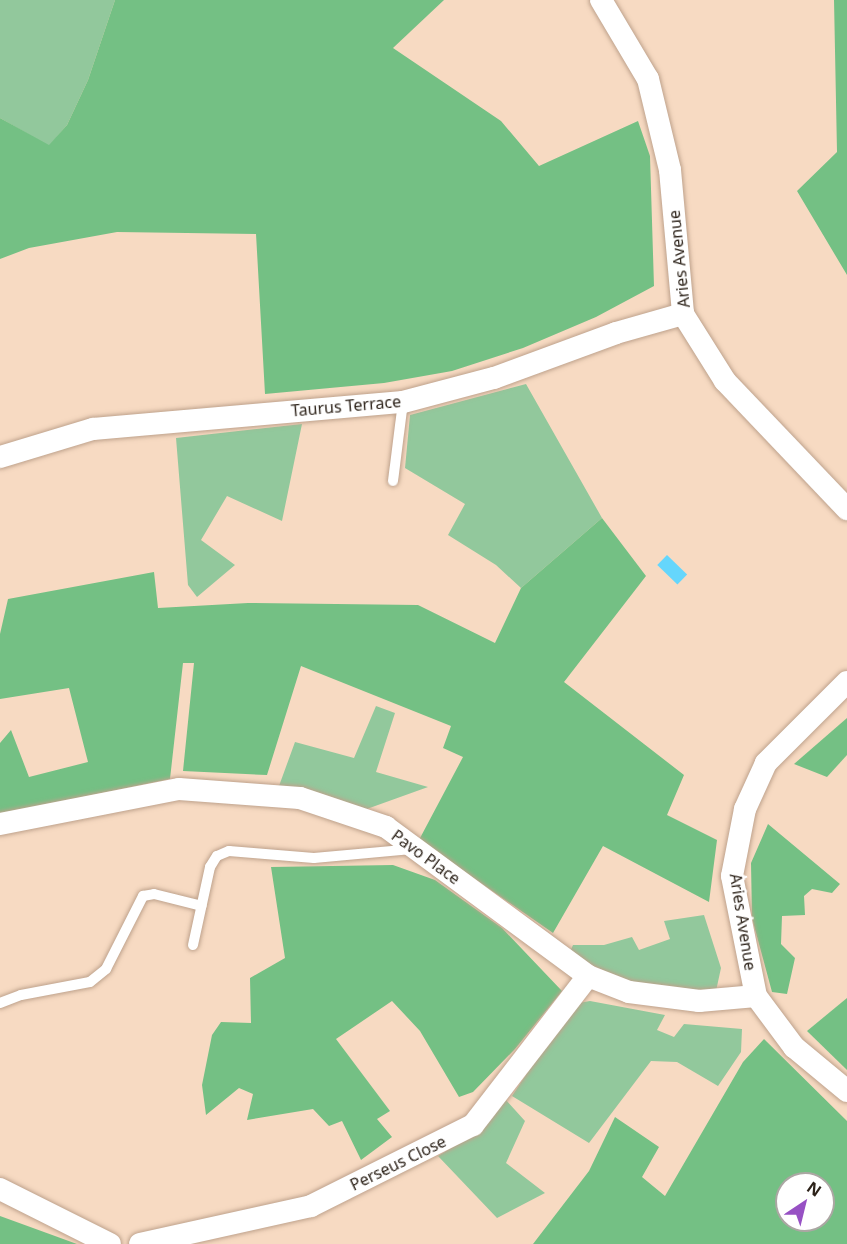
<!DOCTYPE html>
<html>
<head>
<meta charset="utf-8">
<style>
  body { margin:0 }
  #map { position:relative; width:847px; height:1244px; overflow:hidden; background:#f7dac2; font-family:"Noto Sans",sans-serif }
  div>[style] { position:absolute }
  .green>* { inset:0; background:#92c89c }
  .forest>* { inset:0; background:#74c084 }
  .water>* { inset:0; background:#65d6fc; transform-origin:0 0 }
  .roads { filter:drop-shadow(0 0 2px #bea28c) drop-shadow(0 0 2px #bea28c) }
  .service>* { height:10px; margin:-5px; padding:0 5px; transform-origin:5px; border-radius:5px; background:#fff }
  .minor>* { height:22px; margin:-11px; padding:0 11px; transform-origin:11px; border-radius:11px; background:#fff }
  span { translate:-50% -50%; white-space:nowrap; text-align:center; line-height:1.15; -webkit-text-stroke:5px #fff; paint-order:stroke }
  .street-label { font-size:16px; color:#2d231a }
  .north { position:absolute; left:775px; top:1172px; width:60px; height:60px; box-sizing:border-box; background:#fff; border:2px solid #aba7a3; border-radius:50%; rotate:35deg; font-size:16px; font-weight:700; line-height:24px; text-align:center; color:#2d231a }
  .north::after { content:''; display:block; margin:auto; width:21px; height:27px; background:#9751c4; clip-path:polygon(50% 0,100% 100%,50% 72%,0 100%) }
</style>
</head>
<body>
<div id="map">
  <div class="green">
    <i style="clip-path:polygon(0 0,115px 0,88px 80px,67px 125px,49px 146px,0 118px)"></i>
    <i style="clip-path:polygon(526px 384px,602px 518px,521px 588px,496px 565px,448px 535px,465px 504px,405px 468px,410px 415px)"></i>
    <i style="clip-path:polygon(302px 424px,282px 521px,227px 496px,201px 540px,235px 565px,197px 597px,188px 585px,176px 438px)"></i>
    <i style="clip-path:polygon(376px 706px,395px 713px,376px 772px,428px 787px,364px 810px,279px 786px,295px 742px,354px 758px)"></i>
    <i style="clip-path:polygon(704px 915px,721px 968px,716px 991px,642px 989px,569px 954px,573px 945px,604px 945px,632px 937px,639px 950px,670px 939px,664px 921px)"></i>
    <i style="clip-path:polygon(590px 1001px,665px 1015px,657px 1030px,674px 1037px,684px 1024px,742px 1029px,741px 1052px,718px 1086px,677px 1062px,651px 1061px,589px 1143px,512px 1096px,573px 1004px)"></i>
    <i style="clip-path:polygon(505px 1099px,525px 1121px,506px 1163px,545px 1193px,497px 1218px,438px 1156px,478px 1132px)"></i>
  </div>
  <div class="forest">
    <i style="clip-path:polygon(115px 0,444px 0,393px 48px,501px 121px,539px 166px,638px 121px,650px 156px,654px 286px,596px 317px,523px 348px,452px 371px,384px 383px,265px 394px,256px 234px,117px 232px,29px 248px,0 259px,0 118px,49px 145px,67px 125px,88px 80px)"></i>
    <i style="clip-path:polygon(834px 0,847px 0,847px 275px,797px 191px,837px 152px)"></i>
    <i style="clip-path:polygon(602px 518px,646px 576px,564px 682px,684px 775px,667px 815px,717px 840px,709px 902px,603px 846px,553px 933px,419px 840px,463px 757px,443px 748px,451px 726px,301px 666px,267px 775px,183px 771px,194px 663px,183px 663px,170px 779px,0 814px,0 743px,11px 730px,29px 777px,88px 762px,69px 688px,0 699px,0 634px,8px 599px,154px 572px,158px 608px,248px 603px,418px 605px,495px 643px,521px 588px)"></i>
    <i style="clip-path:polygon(847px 718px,847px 755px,827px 777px,794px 764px)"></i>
    <i style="clip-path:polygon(768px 824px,840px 884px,832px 893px,812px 889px,804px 896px,805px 915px,782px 916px,781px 944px,795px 958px,787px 994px,772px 992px,752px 918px,751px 863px)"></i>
    <i style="clip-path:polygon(393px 865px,435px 880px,502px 928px,562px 991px,515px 1049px,473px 1092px,459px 1097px,420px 1031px,392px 1001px,336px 1039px,390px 1111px,377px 1119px,392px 1137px,361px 1160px,342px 1121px,329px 1126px,313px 1109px,247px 1120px,253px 1094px,239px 1088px,206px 1115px,202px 1085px,212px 1035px,221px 1022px,251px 1023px,250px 978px,285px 958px,271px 867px)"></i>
    <i style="clip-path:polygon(847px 998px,847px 1070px,807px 1031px)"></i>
    <i style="clip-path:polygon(evenodd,764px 1039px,847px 1121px,847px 1244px,533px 1244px,589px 1171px,615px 1117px,659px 1147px,642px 1177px,665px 1196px,743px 1062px,764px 1039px,787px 1184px,823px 1184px,823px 1220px,787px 1220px,787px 1184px)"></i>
    <i style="clip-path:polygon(0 1216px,77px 1244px,0 1244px)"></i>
  </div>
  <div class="water">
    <i style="left:667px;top:555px;width:28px;height:14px;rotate:44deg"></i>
  </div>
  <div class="roads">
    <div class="service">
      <i style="left:393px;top:481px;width:80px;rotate:-82.8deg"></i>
      <i style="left:193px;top:945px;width:80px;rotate:-77.7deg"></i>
      <i style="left:210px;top:867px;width:13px;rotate:-58deg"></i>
      <i style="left:217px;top:856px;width:13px;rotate:-23deg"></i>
      <i style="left:229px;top:851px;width:85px;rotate:4.7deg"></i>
      <i style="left:314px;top:858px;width:98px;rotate:-5.2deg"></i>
      <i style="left:0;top:1003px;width:22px;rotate:-21deg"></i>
      <i style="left:21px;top:995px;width:70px;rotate:-10.7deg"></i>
      <i style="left:90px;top:982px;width:21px;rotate:-39deg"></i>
      <i style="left:106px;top:969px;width:82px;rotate:-63.1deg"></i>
      <i style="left:143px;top:896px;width:11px;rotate:-10deg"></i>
      <i style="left:154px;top:894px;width:49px;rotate:14deg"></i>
    </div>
    <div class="minor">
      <i style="left:601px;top:0;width:92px;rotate:59.3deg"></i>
      <i style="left:648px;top:79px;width:94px;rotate:76.4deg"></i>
      <i style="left:670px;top:170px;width:145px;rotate:84.8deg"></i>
      <i style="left:683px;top:314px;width:79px;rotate:57.9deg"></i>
      <i style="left:725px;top:381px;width:177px;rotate:46.4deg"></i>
      <i style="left:0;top:457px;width:97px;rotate:-16.8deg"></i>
      <i style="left:93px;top:429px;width:311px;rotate:-5deg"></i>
      <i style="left:403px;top:402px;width:94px;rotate:-14.8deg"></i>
      <i style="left:494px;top:378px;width:130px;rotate:-20.2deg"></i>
      <i style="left:616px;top:333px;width:70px;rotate:-15.8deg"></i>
      <i style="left:847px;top:682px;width:115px;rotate:135deg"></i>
      <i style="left:766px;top:763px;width:51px;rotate:114.5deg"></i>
      <i style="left:745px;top:809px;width:68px;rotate:101deg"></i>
      <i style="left:732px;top:876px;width:122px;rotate:78.7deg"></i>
      <i style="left:756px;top:996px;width:64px;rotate:53.3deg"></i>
      <i style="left:794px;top:1047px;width:69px;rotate:39.7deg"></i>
      <i style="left:0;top:824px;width:182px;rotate:-11.1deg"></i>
      <i style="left:179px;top:789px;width:121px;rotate:4.3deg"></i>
      <i style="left:300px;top:798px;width:91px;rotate:18.6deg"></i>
      <i style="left:386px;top:827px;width:251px;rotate:36.4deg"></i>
      <i style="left:588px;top:976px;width:44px;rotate:21.3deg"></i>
      <i style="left:629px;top:992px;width:71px;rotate:7.3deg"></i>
      <i style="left:699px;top:1001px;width:57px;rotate:-5deg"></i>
      <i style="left:0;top:1189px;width:123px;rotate:26.6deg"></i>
      <i style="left:140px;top:1244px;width:175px;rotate:-12.5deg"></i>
      <i style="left:311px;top:1206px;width:181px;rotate:-26.6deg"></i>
      <i style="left:473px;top:1125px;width:188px;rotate:-52.3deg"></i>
    </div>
  </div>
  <div class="street-label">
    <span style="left:679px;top:259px;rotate:-96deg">Aries Avenue</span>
    <span style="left:346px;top:406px;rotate:-5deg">Taurus Terrace</span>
    <span style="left:426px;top:857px;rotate:36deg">Pavo Place</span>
    <span style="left:743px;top:922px;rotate:81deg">Aries Avenue</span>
    <span style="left:398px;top:1163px;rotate:-26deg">Perseus Close</span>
  </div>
  <div class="north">N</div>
</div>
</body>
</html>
